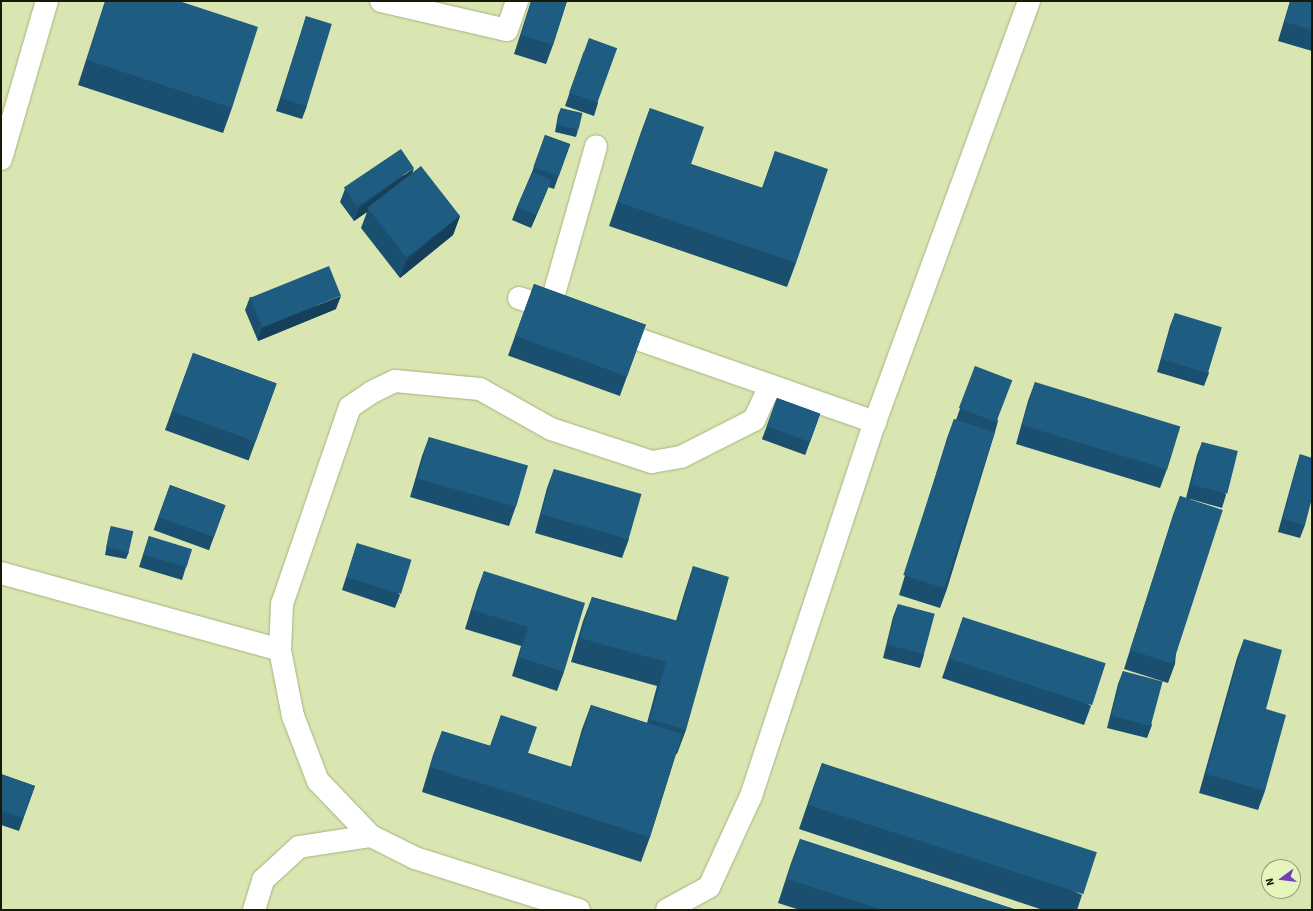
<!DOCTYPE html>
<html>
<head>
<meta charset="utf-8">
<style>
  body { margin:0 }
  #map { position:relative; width:1313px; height:911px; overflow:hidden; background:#d9e6b1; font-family:"Source Sans 3",sans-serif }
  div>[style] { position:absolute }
  .roads { filter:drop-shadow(0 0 1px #a6b27f) drop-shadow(0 0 1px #a6b27f) }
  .minor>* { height:22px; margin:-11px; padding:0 11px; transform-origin:11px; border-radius:11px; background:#fff }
  .wall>* { inset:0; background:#1b4f6f; transform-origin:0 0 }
  .shaded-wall>* { inset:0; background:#16405a }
  .building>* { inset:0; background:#1f5c81; transform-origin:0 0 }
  span { translate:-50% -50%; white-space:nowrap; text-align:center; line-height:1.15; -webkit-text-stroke:4px #e6f4be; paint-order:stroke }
  .frame { position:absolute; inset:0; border:2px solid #161a07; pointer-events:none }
  .north { position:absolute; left:1261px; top:859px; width:40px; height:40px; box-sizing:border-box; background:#e6f4be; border:1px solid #939d75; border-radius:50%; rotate:255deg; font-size:11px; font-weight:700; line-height:16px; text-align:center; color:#161a07 }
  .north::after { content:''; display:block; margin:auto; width:14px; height:18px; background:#723fb7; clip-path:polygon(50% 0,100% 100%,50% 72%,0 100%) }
</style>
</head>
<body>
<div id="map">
  <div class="roads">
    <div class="minor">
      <i style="left:381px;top:1px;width:129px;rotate:13deg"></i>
      <i style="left:507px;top:30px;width:31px;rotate:-71deg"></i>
      <i style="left:1px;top:159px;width:165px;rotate:-73.8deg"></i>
      <i style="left:519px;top:298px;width:38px;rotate:18deg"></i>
      <i style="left:550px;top:308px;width:168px;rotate:-74.1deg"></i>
      <i style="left:612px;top:330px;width:279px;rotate:19.3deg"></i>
      <i style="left:1px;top:573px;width:289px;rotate:15.4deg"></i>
      <i style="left:280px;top:650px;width:67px;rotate:78.9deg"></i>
      <i style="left:293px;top:716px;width:70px;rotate:69deg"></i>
      <i style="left:318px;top:781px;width:76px;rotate:46.1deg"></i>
      <i style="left:280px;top:650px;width:46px;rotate:-87.5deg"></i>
      <i style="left:282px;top:604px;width:208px;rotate:-71deg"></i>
      <i style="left:350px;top:407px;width:27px;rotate:-34deg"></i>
      <i style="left:372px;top:392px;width:25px;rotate:-26deg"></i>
      <i style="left:395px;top:381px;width:85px;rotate:5.4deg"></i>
      <i style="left:480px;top:389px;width:81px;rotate:29.4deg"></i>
      <i style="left:551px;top:429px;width:106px;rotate:18.1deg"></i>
      <i style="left:652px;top:462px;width:29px;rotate:-10deg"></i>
      <i style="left:681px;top:457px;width:82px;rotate:-26.9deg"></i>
      <i style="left:754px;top:420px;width:38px;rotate:-65deg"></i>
      <i style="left:254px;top:910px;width:31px;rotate:-73deg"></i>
      <i style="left:263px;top:880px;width:49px;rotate:-42.5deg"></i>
      <i style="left:299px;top:847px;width:73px;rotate:-8.7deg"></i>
      <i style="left:371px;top:836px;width:49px;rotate:26.6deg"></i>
      <i style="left:415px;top:858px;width:172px;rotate:17.6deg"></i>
      <i style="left:667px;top:910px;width:48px;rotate:-28.7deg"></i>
      <i style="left:709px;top:887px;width:100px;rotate:-65.2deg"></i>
      <i style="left:751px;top:796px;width:394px;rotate:-71.7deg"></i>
      <i style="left:875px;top:422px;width:448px;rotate:-69.9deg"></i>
    </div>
  </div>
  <div class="wall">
    <i style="clip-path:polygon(105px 1px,179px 1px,232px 108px,223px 133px,78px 85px)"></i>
    <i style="clip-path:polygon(531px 1px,567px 1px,553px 45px,546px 64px,514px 54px)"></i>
    <i style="clip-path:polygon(1290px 1px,1312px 1px,1312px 51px,1278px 41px)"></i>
    <i style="clip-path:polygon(306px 16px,307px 106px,302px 119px,276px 111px,302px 29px)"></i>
    <i style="clip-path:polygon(584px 51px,598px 103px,594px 116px,565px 106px)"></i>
    <i style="clip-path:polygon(561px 108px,578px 130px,576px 137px,555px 132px,558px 115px)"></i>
    <i style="clip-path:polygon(650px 108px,691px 164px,762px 188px,775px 151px,796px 263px,787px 287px,609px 226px,641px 132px)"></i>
    <i style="clip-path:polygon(545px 135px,570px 144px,554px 189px,548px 187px,531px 228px,512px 220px,517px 207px,531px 175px)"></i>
    <i style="clip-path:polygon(413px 173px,460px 216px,453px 235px,400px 278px,361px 228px,367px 212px,354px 221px,340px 202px,345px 189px)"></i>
    <i style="left:534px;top:284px;width:119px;height:76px;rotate:20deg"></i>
    <i style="clip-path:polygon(250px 297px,336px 309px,258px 341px,245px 310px)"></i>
    <i style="clip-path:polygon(1175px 313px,1209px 373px,1204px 386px,1157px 372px,1170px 326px)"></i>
    <i style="left:193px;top:353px;width:89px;height:82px;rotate:20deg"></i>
    <i style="clip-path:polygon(975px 366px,998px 421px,995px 432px,947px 589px,940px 608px,899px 595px,947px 438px,954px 419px,956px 420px)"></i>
    <i style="clip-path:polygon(1035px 382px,1167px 469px,1160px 488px,1016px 444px,1028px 401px)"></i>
    <i style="left:777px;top:398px;width:46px;height:44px;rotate:20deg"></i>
    <i style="clip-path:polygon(429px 437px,516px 506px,509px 526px,410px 497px,422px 456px)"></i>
    <i style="clip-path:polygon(1202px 442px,1226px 495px,1222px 508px,1190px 499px,1175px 664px,1168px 683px,1124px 669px,1173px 515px,1180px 496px,1186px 498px,1197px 455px)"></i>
    <i style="clip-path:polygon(1300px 454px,1305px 525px,1300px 538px,1278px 532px,1296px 467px)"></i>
    <i style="clip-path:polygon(554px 469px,629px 539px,622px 558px,535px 533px,547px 488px)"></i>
    <i style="left:170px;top:485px;width:59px;height:48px;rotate:20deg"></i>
    <i style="clip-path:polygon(111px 526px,129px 552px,126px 559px,105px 555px,109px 533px)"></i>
    <i style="clip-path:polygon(149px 536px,186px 567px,182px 580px,139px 567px)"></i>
    <i style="clip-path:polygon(357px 543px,400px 595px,395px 608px,342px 590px)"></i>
    <i style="clip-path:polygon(693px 566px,686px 730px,677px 754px,676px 754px,650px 837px,641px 862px,422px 792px,433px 755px,442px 731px,490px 746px,501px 715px,528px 753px,571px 767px,582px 729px,591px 705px,647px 723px,657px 686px,571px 662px,583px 621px,592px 597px,676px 621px,685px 591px)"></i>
    <i style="clip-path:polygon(484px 571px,564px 672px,557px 691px,512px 676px,521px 646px,465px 629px,477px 590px)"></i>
    <i style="clip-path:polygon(898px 604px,924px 655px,920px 668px,883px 658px,893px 617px)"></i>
    <i style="clip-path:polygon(963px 617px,1091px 706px,1084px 725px,942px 678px)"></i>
    <i style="clip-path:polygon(1244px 639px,1266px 709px,1265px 791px,1258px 810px,1199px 793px,1237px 658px)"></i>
    <i style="clip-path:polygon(1123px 671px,1152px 725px,1147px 738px,1107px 728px,1118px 684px)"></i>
    <i style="clip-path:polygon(822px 763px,1082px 895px,1077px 910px,1043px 910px,799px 829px,813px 788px)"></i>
    <i style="clip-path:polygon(1px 774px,35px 786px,19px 831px,1px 825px)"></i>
    <i style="clip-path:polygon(800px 839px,1017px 910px,800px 910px,778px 903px,791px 863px)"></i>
  </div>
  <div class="shaded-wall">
    <i style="clip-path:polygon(414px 168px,410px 181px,368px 209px,367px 212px,354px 221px,359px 208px)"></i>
    <i style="clip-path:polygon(551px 180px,546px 193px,531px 228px,535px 215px)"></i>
    <i style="clip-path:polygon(460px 216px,453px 235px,400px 278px,407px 259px)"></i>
    <i style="clip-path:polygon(341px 296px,336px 309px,258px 341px,262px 327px)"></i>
  </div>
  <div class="building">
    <i style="clip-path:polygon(106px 1px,179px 1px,258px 27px,232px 108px,87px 60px)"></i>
    <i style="clip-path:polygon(532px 1px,567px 1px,553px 45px,521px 35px)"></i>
    <i style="clip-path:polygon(1291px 1px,1312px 1px,1312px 30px,1285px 22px)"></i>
    <i style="left:306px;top:16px;width:27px;height:86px;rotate:17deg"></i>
    <i style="left:589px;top:38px;width:30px;height:58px;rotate:20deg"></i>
    <i style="left:561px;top:108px;width:22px;height:17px;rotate:13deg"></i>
    <i style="clip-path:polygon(650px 108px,704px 127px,691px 164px,763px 188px,775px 151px,828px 169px,796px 263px,618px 202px)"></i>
    <i style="left:545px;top:135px;width:27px;height:34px;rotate:20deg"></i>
    <i style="left:401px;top:149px;width:23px;height:69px;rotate:56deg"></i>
    <i style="left:421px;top:166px;width:63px;height:68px;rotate:52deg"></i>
    <i style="left:532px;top:172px;width:21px;height:38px;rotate:23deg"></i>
    <i style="left:329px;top:266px;width:32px;height:85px;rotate:68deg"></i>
    <i style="left:534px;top:284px;width:119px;height:55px;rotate:20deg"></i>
    <i style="left:1175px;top:313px;width:49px;height:48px;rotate:17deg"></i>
    <i style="left:193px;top:353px;width:89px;height:62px;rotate:20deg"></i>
    <i style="left:975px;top:366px;width:40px;height:45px;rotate:21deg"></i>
    <i style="left:1035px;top:382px;width:152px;height:45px;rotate:17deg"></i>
    <i style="left:777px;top:398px;width:46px;height:30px;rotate:20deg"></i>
    <i style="left:954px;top:419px;width:43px;height:164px;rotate:18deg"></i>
    <i style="left:429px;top:437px;width:103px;height:43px;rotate:16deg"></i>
    <i style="left:1202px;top:442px;width:37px;height:44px;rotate:14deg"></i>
    <i style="clip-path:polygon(1300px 454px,1312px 458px,1312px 498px,1305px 525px,1283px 519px)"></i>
    <i style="left:554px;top:469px;width:91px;height:47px;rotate:16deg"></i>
    <i style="left:170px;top:485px;width:59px;height:34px;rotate:20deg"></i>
    <i style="left:1180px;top:496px;width:45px;height:162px;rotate:18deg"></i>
    <i style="left:111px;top:526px;width:23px;height:22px;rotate:13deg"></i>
    <i style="left:149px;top:536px;width:45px;height:19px;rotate:17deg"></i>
    <i style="left:357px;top:543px;width:57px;height:36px;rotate:17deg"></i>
    <i style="clip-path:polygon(693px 566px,729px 577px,686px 730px,650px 719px,666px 662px,580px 638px,592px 597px,678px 621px)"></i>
    <i style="clip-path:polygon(484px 571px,585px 603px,564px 672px,519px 657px,528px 627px,472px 610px)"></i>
    <i style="left:898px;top:604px;width:38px;height:42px;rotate:15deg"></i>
    <i style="left:963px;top:617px;width:150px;height:44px;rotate:18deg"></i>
    <i style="clip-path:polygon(1244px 639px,1282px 650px,1266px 709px,1286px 715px,1265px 791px,1206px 774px)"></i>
    <i style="left:1123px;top:671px;width:41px;height:46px;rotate:15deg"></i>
    <i style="clip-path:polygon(591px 705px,682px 734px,650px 837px,430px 767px,442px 731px,491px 746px,501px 715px,537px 727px,528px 753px,572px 767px)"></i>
    <i style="left:822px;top:763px;width:289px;height:44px;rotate:18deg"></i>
    <i style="clip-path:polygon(1px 774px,35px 786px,23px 818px,1px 810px)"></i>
    <i style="clip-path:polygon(800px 839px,1017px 910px,883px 910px,787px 879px)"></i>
  </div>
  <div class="frame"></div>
  <div class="north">N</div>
</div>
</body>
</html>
